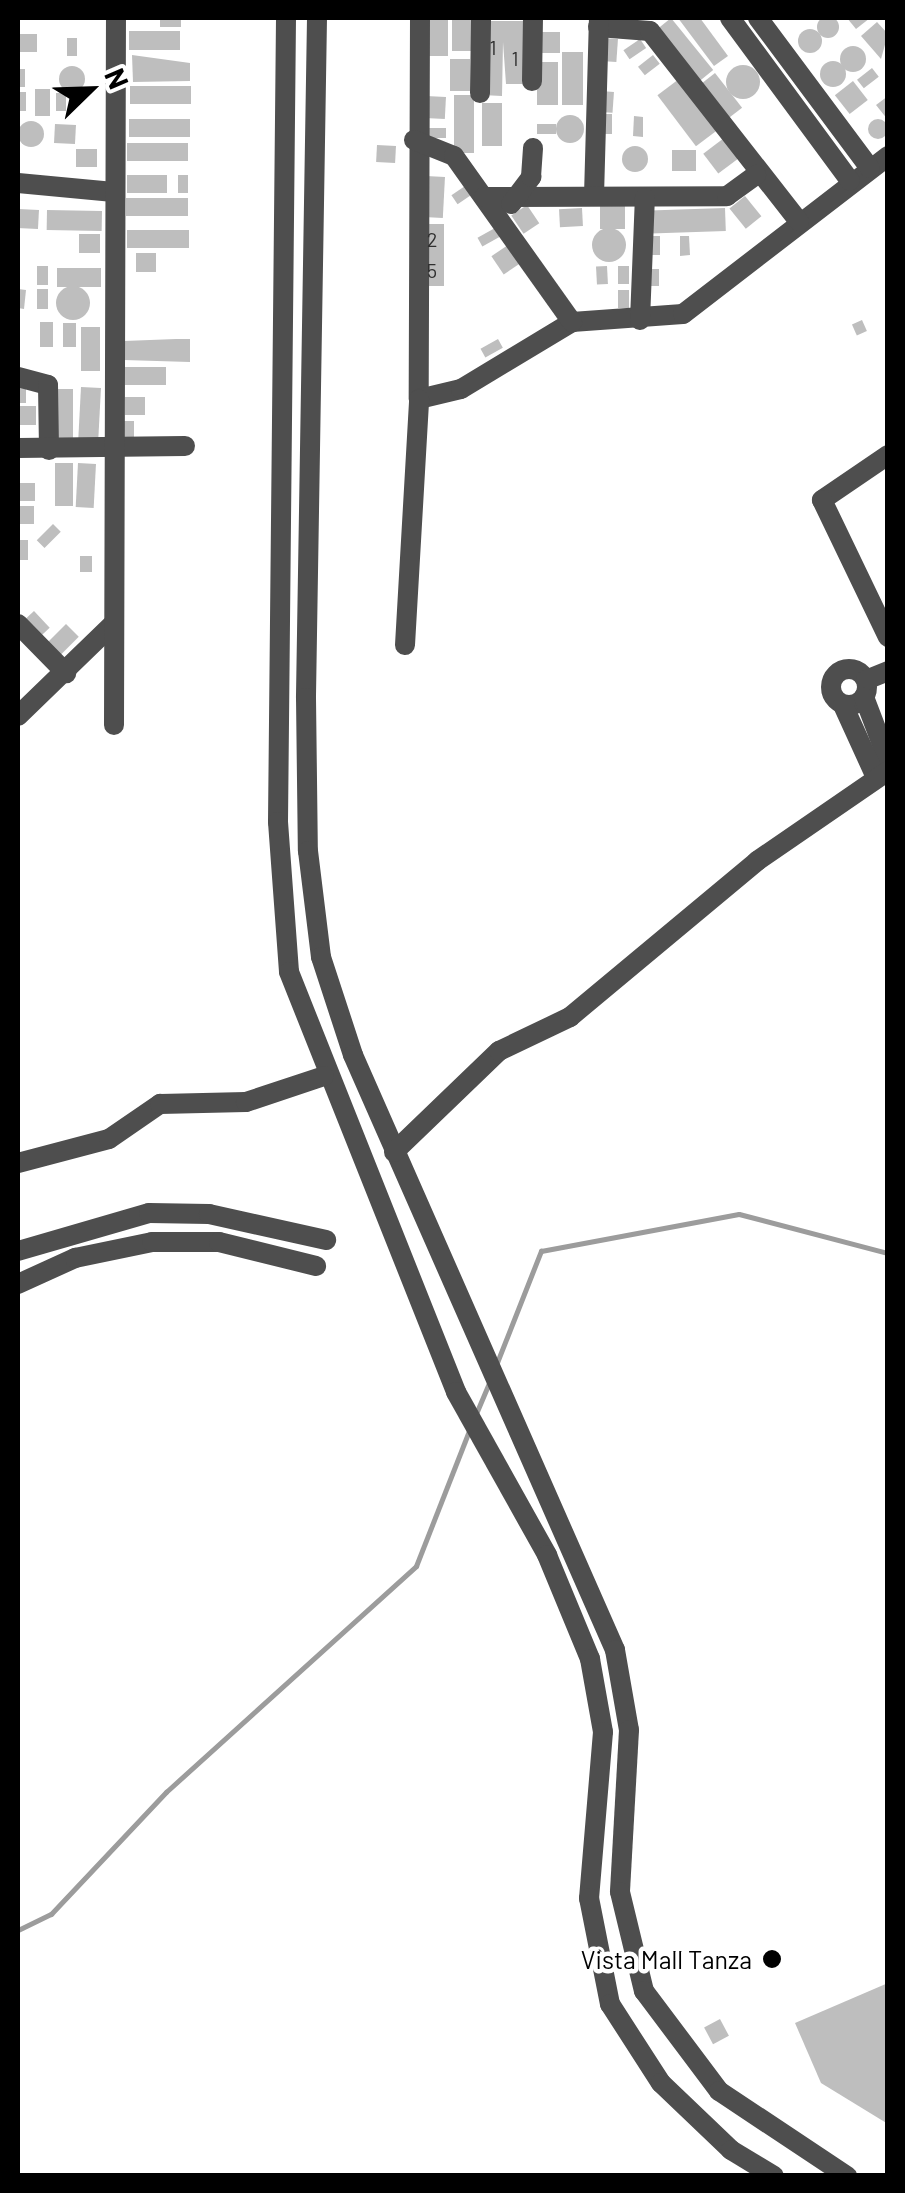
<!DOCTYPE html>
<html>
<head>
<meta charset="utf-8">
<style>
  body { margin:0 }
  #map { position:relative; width:905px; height:2193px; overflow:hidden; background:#fff; font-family:Barlow,sans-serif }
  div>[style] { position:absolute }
  .stream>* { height:5px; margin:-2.5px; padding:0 2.5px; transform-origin:2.5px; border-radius:2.5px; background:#9c9c9c }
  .building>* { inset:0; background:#bebebe; transform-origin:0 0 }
  .round { border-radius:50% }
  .minor>* { height:20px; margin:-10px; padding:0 10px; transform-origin:10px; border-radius:10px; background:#4e4e4e }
  .minor>.ring { margin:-10px; padding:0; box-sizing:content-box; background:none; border:20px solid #4e4e4e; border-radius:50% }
  .dots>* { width:28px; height:28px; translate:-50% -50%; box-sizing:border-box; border:5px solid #fff; border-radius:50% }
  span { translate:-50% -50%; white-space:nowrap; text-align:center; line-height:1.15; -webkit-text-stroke:9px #fff; paint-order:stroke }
  .number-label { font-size:20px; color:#303030 }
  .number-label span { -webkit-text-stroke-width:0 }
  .poi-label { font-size:25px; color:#000 }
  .right { translate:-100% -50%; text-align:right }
  .frame { position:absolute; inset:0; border:20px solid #000; pointer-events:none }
  .north { position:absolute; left:40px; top:40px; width:100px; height:100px; -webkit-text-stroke:8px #fff; paint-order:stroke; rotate:67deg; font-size:28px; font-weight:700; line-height:40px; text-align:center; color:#000 }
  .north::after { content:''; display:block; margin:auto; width:35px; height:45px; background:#000; clip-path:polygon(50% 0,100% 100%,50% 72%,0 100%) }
</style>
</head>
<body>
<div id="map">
  <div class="stream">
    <i style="left:496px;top:1365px;width:123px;rotate:-68.5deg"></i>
    <i style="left:541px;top:1251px;width:201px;rotate:-10.6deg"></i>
    <i style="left:739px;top:1214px;width:154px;rotate:14.7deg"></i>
    <i style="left:475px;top:1416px;width:39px;rotate:-67deg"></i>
    <i style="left:18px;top:1930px;width:37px;rotate:-26deg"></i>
    <i style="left:51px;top:1914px;width:168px;rotate:-46.7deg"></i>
    <i style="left:166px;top:1792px;width:337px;rotate:-42.1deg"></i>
    <i style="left:416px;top:1566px;width:145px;rotate:-68.6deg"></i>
  </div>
  <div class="building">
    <i class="round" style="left:817px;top:16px;width:22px;height:22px"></i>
    <i style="left:160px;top:18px;width:21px;height:9px"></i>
    <i style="left:428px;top:18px;width:20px;height:38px"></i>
    <i style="left:671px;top:18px;width:67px;height:21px;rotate:51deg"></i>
    <i style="clip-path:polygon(678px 18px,700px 18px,728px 56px,714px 66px)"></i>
    <i style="clip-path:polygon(847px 18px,870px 18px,856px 29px)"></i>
    <i style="left:452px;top:19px;width:20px;height:32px"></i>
    <i style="clip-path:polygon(483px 21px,525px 21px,526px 84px,506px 84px,503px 42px,502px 96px,482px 95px)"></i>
    <i style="clip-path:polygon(877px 22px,888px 34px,881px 59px,861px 36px)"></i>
    <i class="round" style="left:798px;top:29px;width:24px;height:24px"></i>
    <i style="left:129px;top:31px;width:51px;height:19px"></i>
    <i style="left:540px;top:32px;width:20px;height:21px"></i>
    <i style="left:18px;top:34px;width:19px;height:18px"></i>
    <i style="left:67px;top:38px;width:10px;height:18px"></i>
    <i style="left:602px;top:38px;width:16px;height:23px;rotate:4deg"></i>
    <i style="left:640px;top:39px;width:11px;height:20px;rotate:56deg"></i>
    <i class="round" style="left:840px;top:46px;width:26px;height:26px"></i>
    <i style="left:562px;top:52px;width:21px;height:53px"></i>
    <i style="clip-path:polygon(132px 55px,190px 63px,190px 81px,133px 82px)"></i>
    <i style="left:653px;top:55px;width:11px;height:19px;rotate:52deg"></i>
    <i style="left:450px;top:59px;width:20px;height:32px"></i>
    <i class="round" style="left:820px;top:61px;width:26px;height:26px"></i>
    <i style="left:537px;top:62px;width:21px;height:43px"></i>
    <i class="round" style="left:726px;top:65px;width:34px;height:34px"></i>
    <i class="round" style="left:59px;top:66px;width:26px;height:26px"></i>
    <i style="left:872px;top:68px;width:11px;height:19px;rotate:52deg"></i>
    <i style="left:18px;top:69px;width:7px;height:18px"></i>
    <i style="left:715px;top:73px;width:44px;height:19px;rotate:52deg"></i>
    <i style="left:679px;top:79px;width:64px;height:27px;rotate:53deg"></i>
    <i style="left:853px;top:81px;width:24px;height:23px;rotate:52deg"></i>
    <i style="left:130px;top:86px;width:61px;height:18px"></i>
    <i style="left:35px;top:89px;width:15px;height:27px"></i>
    <i style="left:601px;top:91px;width:13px;height:21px;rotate:4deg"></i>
    <i style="left:18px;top:92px;width:8px;height:19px"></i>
    <i style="left:56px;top:93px;width:10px;height:18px"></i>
    <i style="left:454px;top:95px;width:20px;height:58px"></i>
    <i style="left:426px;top:96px;width:20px;height:22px;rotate:3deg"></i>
    <i style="clip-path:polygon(888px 96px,888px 120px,876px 105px)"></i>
    <i style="left:482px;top:103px;width:20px;height:43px"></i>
    <i style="left:600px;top:114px;width:12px;height:20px"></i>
    <i class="round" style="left:556px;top:115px;width:28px;height:28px"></i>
    <i style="clip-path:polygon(634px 116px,643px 117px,643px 137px,633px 136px)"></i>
    <i class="round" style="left:868px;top:119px;width:20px;height:20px"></i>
    <i style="left:129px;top:119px;width:61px;height:18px"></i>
    <i class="round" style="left:18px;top:121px;width:26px;height:26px"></i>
    <i style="left:55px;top:124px;width:21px;height:19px;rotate:3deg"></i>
    <i style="left:537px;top:124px;width:19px;height:10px"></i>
    <i style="left:426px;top:128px;width:20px;height:10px"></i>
    <i style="left:724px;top:138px;width:25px;height:26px;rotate:53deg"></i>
    <i style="left:127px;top:143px;width:61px;height:18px"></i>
    <i style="left:377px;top:145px;width:19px;height:17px;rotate:3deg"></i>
    <i class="round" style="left:622px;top:146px;width:26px;height:26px"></i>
    <i style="left:76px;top:149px;width:21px;height:18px"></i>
    <i style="left:672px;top:150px;width:24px;height:21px"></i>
    <i style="left:127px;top:175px;width:40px;height:18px"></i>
    <i style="left:178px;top:175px;width:10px;height:18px"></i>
    <i style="left:426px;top:176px;width:19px;height:41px;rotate:3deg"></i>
    <i style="left:468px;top:184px;width:11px;height:20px;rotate:56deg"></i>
    <i style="left:745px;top:196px;width:26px;height:20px;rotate:51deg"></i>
    <i style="left:126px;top:198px;width:62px;height:18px"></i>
    <i style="left:527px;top:205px;width:22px;height:19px;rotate:56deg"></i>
    <i style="left:600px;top:205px;width:25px;height:24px"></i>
    <i style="left:582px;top:208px;width:18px;height:23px;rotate:87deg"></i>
    <i style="left:725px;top:208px;width:23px;height:75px;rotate:88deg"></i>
    <i style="left:18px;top:209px;width:21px;height:19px;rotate:3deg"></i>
    <i style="left:47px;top:210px;width:55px;height:20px;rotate:1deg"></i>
    <i style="left:421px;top:224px;width:23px;height:62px"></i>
    <i style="left:495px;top:228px;width:10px;height:20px;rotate:61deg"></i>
    <i class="round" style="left:592px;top:228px;width:34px;height:34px"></i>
    <i style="left:127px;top:230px;width:62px;height:18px"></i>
    <i style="left:79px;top:234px;width:21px;height:19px"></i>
    <i style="left:649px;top:236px;width:11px;height:19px"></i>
    <i style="clip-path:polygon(680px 236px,689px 236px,690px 255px,680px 256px)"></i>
    <i style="left:508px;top:245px;width:22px;height:20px;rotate:56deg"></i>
    <i style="left:136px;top:253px;width:20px;height:19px"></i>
    <i style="left:37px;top:266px;width:11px;height:19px"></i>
    <i style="left:607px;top:266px;width:18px;height:11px;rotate:87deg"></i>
    <i style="left:618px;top:266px;width:11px;height:18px"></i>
    <i style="left:57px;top:268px;width:44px;height:19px"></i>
    <i style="left:648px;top:269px;width:11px;height:17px"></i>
    <i class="round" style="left:56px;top:286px;width:34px;height:34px"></i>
    <i style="clip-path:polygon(18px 289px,26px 290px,24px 309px,18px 308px)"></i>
    <i style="left:37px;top:289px;width:11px;height:20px"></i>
    <i style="left:618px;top:290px;width:11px;height:18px"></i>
    <i style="left:862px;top:320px;width:12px;height:11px;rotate:66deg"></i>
    <i style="left:40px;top:322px;width:13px;height:25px"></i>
    <i style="left:63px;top:323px;width:13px;height:24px"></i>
    <i style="left:81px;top:327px;width:19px;height:44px"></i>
    <i style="clip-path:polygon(176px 339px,190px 339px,190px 362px,124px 360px,124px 341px)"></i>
    <i style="left:498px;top:339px;width:10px;height:20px;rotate:61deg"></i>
    <i style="left:125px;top:367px;width:41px;height:18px"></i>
    <i style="left:18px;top:383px;width:8px;height:20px"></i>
    <i style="left:81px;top:387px;width:20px;height:56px;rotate:3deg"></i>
    <i style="left:53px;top:389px;width:20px;height:56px"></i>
    <i style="left:125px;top:397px;width:20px;height:18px"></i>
    <i style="left:18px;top:406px;width:18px;height:19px"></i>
    <i style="left:124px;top:421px;width:10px;height:18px"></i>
    <i style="left:55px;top:463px;width:18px;height:43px"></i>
    <i style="left:78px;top:463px;width:18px;height:44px;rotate:3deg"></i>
    <i style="left:18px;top:483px;width:17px;height:18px"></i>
    <i style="left:19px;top:506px;width:15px;height:18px"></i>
    <i style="left:53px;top:524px;width:11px;height:23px;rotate:45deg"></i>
    <i style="left:18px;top:540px;width:10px;height:20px"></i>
    <i style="left:80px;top:556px;width:12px;height:16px"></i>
    <i style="left:34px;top:611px;width:23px;height:18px;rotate:47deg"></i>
    <i style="left:66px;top:624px;width:18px;height:30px;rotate:45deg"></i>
    <i style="clip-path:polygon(888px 1983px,888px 2124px,821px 2083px,795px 2023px)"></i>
    <i style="left:720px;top:2019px;width:19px;height:18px;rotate:62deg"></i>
  </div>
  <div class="minor">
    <i style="left:286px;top:18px;width:804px;rotate:90.57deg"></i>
    <i style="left:278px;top:822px;width:150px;rotate:85.8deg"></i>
    <i style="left:289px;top:972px;width:452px;rotate:68.3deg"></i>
    <i style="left:456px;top:1392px;width:187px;rotate:60.8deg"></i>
    <i style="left:547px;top:1555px;width:113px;rotate:67.5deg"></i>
    <i style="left:590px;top:1659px;width:74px;rotate:79.9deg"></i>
    <i style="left:603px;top:1732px;width:167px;rotate:94.8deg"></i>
    <i style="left:589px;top:1898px;width:108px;rotate:78.8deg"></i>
    <i style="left:610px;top:2004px;width:94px;rotate:57.2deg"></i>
    <i style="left:661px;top:2083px;width:97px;rotate:43.7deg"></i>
    <i style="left:731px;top:2150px;width:50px;rotate:31.2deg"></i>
    <i style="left:317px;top:18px;width:680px;rotate:90.93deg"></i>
    <i style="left:306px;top:698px;width:153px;rotate:89.3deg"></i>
    <i style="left:308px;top:851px;width:107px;rotate:83deg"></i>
    <i style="left:321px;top:957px;width:103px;rotate:71.9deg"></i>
    <i style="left:353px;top:1055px;width:650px;rotate:66.23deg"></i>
    <i style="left:615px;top:1650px;width:81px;rotate:80.1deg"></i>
    <i style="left:629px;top:1730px;width:162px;rotate:93.2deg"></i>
    <i style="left:620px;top:1892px;width:102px;rotate:76.4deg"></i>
    <i style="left:644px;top:1991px;width:125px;rotate:53.1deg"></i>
    <i style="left:719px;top:2091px;width:154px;rotate:33.6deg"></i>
    <i style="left:420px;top:18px;width:381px;rotate:90.2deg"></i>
    <i style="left:419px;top:399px;width:43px;rotate:-13.4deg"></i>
    <i style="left:461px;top:389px;width:130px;rotate:-31.1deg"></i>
    <i style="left:572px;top:322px;width:111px;rotate:-4.1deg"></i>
    <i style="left:683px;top:314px;width:259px;rotate:-37.6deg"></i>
    <i style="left:730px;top:18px;width:202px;rotate:53.6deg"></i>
    <i style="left:758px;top:18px;width:187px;rotate:53.3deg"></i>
    <i style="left:598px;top:27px;width:52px;rotate:4.4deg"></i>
    <i style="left:650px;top:31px;width:242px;rotate:52deg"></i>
    <i style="left:532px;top:81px;width:63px;rotate:-89.1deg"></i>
    <i style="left:480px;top:93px;width:75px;rotate:-89.2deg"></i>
    <i style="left:414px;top:140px;width:43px;rotate:21.8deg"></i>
    <i style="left:454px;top:156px;width:204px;rotate:54.6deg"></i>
    <i style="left:18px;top:183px;width:96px;rotate:5.4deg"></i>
    <i style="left:594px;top:196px;width:178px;rotate:-88.4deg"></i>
    <i style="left:484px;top:197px;width:243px;rotate:-0.2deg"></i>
    <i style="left:727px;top:196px;width:36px;rotate:-36deg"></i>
    <i style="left:511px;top:204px;width:34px;rotate:-53deg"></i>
    <i style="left:531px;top:177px;width:29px;rotate:-86deg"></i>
    <i style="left:640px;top:320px;width:122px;rotate:-87.7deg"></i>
    <i style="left:18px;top:377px;width:31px;rotate:15deg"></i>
    <i style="left:48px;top:385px;width:65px;rotate:89.1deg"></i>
    <i style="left:18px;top:448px;width:167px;rotate:-0.7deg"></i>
    <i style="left:888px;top:455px;width:80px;rotate:145.7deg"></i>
    <i style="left:822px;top:500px;width:152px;rotate:64.3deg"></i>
    <i style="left:18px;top:624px;width:69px;rotate:45.6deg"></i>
    <i style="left:405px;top:645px;width:246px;rotate:-86.7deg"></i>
    <i class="ring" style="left:831px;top:669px;width:16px;height:16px"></i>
    <i style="left:866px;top:680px;width:24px;rotate:-22deg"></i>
    <i style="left:864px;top:697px;width:67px;rotate:69.1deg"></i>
    <i style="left:843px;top:705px;width:75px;rotate:65.5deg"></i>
    <i style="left:18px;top:716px;width:131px;rotate:-44.1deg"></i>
    <i style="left:114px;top:725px;width:707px;rotate:-89.84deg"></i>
    <i style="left:394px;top:1152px;width:146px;rotate:-43.9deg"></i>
    <i style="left:499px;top:1051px;width:79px;rotate:-25.6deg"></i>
    <i style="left:570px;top:1017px;width:244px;rotate:-39.8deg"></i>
    <i style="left:757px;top:861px;width:159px;rotate:-34.5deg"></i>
    <i style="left:18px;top:1163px;width:94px;rotate:-14.8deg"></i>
    <i style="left:109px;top:1139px;width:62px;rotate:-34.5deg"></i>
    <i style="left:160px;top:1104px;width:86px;rotate:-1.3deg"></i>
    <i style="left:246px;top:1102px;width:82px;rotate:-18.4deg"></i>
    <i style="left:18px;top:1251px;width:136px;rotate:-16.2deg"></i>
    <i style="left:149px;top:1213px;width:60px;rotate:1deg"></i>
    <i style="left:209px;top:1214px;width:120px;rotate:12.5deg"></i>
    <i style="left:18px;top:1284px;width:63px;rotate:-24.5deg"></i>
    <i style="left:75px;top:1258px;width:79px;rotate:-11.7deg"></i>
    <i style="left:152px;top:1242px;width:67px"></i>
    <i style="left:219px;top:1242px;width:100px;rotate:13.9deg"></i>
  </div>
  <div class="dots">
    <i style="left:772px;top:1959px;background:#000"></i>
  </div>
  <div class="number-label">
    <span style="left:493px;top:47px">1</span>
    <span style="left:515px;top:58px">1</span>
    <span style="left:432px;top:239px">2</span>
    <span style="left:432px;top:270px">5</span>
  </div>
  <div class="poi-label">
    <span class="right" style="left:752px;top:1959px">Vista Mall Tanza</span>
  </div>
  <div class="frame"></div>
  <div class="north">N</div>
</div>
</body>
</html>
